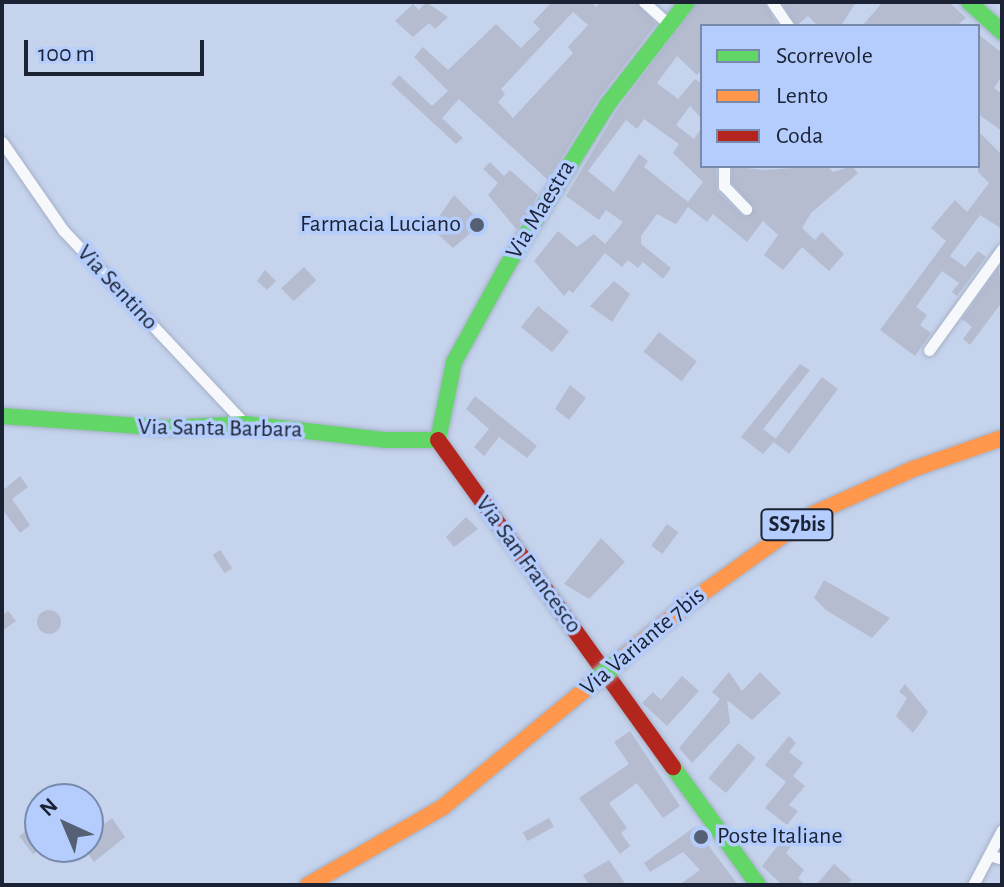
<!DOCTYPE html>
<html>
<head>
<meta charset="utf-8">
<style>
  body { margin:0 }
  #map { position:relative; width:1004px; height:887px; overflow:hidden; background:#c5d3ed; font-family:"Alegreya Sans",sans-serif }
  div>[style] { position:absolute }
  .building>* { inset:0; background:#b5bcd0; transform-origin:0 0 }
  .round { border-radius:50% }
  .roads { filter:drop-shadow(0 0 2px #a5b0c5) drop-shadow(0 0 2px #a5b0c5) }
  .street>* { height:11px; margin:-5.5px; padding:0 5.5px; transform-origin:5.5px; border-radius:5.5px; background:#f6f8fc }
  .fast>* { height:16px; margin:-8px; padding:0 8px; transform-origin:8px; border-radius:8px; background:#63d668 }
  .slow>* { height:16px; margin:-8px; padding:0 8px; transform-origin:8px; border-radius:8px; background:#ff974d }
  .jam>* { height:16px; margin:-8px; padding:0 8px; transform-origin:8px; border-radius:8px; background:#b3261e }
  .bridges { filter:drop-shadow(0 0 2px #b0b7c4) drop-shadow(0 0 2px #b0b7c4) }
  .fast-bridge>* { height:18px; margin:-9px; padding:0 9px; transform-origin:9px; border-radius:9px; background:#63d668 }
  .dots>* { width:22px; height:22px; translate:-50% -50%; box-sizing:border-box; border:4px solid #b5cdfd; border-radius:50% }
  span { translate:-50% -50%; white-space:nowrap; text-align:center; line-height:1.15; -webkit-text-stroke:7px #b5cdfd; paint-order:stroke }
  .shield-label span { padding:2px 6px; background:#b5cdfd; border:2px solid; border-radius:6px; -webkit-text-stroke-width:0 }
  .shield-label { font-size:22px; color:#1a2234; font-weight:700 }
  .street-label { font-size:24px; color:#1a2234 }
  .poi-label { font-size:24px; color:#1a2234 }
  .right { translate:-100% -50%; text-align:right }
  .left { translate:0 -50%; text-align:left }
  .frame { position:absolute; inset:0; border:4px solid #1a2234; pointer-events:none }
  .legend { position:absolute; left:700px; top:24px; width:280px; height:144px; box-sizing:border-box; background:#b5cdfd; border:2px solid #7789ad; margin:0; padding:10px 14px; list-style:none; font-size:24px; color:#1a2234 }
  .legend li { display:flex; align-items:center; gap:16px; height:40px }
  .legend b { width:40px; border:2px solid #7789ad }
  .north { position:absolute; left:24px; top:783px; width:80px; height:80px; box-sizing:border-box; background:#b5cdfd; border:2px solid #7789ad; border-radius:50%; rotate:316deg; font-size:22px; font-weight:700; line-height:32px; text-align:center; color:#1a2234 }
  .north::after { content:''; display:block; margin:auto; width:28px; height:36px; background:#566075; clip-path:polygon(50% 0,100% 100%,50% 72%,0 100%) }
  .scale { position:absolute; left:24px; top:40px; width:180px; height:36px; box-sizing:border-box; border:4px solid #1a2234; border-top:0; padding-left:10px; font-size:24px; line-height:28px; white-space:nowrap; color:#1a2234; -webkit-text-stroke:6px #b5cdfd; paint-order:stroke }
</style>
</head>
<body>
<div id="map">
  <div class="building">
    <i style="clip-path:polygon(426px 2px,448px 17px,435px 29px,429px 23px,413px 37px,395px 21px,413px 4px,419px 10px)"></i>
    <i style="clip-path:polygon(evenodd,552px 2px,591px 2px,596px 7px,601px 2px,636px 2px,656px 24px,599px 98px,548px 180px,459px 99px,442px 118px,463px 138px,456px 144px,391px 84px,399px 75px,432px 106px,448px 91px,414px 57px,423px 47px,448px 70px,496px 24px,521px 48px,540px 29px,533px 22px,552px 2px,573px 12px,588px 25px,568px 47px,573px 53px,513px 118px,498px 102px,505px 94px,501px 89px,573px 12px)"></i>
    <i style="clip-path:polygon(evenodd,698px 2px,764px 2px,778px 26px,702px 26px,702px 70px,697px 75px,677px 56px,657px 83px,678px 99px,695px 79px,702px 84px,702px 119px,690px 106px,676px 125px,694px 139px,702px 127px,702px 166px,716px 166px,717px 191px,744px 217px,754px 208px,732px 183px,732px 166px,762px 170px,827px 166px,833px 172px,852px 166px,858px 173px,811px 213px,802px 228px,815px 240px,822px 232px,844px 254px,829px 271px,802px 247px,783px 270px,764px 255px,778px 235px,763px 221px,747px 242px,713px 214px,707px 222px,688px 207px,676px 224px,657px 214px,641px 236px,641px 244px,671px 268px,663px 279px,643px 262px,638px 268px,628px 260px,622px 267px,605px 253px,573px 293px,569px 290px,564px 296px,534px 261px,558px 231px,577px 247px,594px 234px,605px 244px,623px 222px,606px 210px,599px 220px,566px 196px,617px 110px,698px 2px,644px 119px,679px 144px,673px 153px,703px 182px,688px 202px,644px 167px,648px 161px,639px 154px,614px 192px,588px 171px,626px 120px,637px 129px,644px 119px)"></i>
    <i style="clip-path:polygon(782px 2px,856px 2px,841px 26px,818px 26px,808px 16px,796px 26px)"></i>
    <i style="clip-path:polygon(883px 2px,949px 2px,966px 18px,956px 26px,862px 26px)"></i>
    <i style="clip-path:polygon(978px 34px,1002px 53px,1002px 76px,994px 88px,1002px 94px,1002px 131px,978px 114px)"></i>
    <i style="clip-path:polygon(978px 131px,1002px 155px,1002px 229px,980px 215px,950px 256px,965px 267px,978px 251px,986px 257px,957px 296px,952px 292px,959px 283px,942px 271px,916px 307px,927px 315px,920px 325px,931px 333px,915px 356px,880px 330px,946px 241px,931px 228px,955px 200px,967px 212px,989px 183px,978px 172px)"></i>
    <i style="clip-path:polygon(490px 162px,504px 176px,510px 170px,538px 195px,517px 230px,488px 195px,498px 183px,483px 169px)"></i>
    <i style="clip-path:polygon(454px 195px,482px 223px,453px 248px,431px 228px)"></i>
    <i style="left:304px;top:267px;width:18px;height:31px;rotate:47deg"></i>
    <i style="clip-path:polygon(999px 267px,1002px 302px,970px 345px,963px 339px,972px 327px,962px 319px)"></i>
    <i style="clip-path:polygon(265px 270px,276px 281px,267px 290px,257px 281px)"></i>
    <i style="clip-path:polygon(614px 281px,630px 294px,612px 322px,590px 306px)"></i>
    <i style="left:538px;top:306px;width:40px;height:27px;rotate:39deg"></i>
    <i style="left:659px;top:332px;width:48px;height:25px;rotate:38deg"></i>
    <i style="clip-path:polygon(800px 364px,810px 370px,763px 429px,776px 439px,763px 454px,741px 437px)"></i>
    <i style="left:822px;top:377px;width:20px;height:81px;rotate:37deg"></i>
    <i style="clip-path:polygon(570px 385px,586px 398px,569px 420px,555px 409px)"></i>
    <i style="clip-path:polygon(475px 396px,537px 446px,527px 458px,499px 437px,484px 456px,474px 447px,489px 429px,466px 409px)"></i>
    <i style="clip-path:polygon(20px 476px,28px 487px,12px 499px,30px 525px,20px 533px,2px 509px,2px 485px,5px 489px)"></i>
    <i style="clip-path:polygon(466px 517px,478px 529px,454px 547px,446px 537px)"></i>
    <i style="left:667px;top:524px;width:14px;height:27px;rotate:36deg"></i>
    <i style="clip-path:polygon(601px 538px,625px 562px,589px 599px,564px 584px)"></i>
    <i style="left:220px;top:550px;width:22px;height:9px;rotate:56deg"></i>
    <i style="clip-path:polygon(824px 580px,890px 618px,872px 638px,826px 610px,814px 598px)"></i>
    <i class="round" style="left:37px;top:610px;width:24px;height:24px"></i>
    <i style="clip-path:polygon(8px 611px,16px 621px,2px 631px,2px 616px)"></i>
    <i style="clip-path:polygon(729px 672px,742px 691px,760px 672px,781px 693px,752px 720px,727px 700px,730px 723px,692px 763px,679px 748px,720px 699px,712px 692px)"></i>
    <i style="clip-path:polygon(682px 676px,699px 691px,667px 726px,642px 703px,653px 692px,661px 700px)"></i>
    <i style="clip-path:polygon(905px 684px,928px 712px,913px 733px,896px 716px,907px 698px,899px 692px)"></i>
    <i style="clip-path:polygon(630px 731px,680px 806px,663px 818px,637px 783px,609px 803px,627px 828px,621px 833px,630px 846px,620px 854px,579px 798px,629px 764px,614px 742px)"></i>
    <i style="clip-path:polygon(789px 736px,796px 743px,789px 752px,803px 763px,793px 776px,805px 786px,789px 805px,798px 811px,787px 825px,765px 808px,786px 782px,765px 765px)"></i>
    <i style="left:738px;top:743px;width:23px;height:46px;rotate:40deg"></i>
    <i style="clip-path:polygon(112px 818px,125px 837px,94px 862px,83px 847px,88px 847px,88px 836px)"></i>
    <i style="left:549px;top:818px;width:10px;height:30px;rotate:61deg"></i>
    <i style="clip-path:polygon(40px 820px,40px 850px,33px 854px,19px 836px)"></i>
    <i style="clip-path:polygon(696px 826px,709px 846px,738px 885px,679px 885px,700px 870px,683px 852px,650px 872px,644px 863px)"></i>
    <i style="clip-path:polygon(792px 827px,800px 835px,786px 853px,804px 870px,798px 878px,805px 885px,782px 885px,762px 866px)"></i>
    <i style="clip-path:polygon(609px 860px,626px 885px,589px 885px,583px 875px)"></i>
    <i style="clip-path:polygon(834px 864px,852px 880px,847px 885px,816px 885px)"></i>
  </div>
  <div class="roads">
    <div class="street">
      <i style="left:644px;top:2px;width:31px;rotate:42deg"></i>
      <i style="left:772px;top:2px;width:29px;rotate:56deg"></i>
      <i style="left:2px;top:142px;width:107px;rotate:55.3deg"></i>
      <i style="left:63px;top:230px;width:266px;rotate:46.8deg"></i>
      <i style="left:724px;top:166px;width:20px;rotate:90deg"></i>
      <i style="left:724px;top:186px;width:32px;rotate:46deg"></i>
      <i style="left:929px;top:350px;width:125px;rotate:-54.1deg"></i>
      <i style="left:989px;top:855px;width:14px;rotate:17deg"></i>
      <i style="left:973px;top:885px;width:62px;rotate:-62.2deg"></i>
    </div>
    <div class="fast">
      <i style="left:969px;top:2px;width:45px;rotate:42.3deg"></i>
      <i style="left:2px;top:416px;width:165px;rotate:4.2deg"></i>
      <i style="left:167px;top:428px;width:78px;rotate:-2.9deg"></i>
      <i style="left:245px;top:424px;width:142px;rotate:6.5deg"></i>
      <i style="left:386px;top:440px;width:52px"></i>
      <i style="left:438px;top:440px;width:80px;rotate:-78.4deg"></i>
      <i style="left:454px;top:362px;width:110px;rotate:-61.1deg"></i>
      <i style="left:507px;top:266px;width:191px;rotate:-58.1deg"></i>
      <i style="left:608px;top:104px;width:129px;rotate:-52.2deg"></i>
      <i style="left:673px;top:767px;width:145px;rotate:54.2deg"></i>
    </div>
    <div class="slow">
      <i style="left:620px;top:660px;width:96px;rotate:-39.5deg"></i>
      <i style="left:694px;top:599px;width:146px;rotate:-35.5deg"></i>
      <i style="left:813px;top:514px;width:110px;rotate:-24.2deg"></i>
      <i style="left:913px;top:469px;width:94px;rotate:-19.2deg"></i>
      <i style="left:308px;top:885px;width:156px;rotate:-30deg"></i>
      <i style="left:443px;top:807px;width:196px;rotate:-39.6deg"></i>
    </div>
    <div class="jam">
      <i style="left:438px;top:440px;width:403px;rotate:54.3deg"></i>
    </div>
  </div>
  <div class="bridges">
    <div class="fast-bridge">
      <i style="left:594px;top:682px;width:34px;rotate:-40deg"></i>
    </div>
  </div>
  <div class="dots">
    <i style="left:477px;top:225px;background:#566075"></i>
    <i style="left:701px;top:837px;background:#566075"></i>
  </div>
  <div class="shield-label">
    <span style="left:797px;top:525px">SS7bis</span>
  </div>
  <div class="street-label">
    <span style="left:541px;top:210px;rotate:-59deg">Via Maestra</span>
    <span style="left:117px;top:288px;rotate:47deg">Via Sentino</span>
    <span style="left:220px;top:429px;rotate:1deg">Via Santa Barbara</span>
    <span style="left:528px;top:565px;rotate:54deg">Via San Francesco</span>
    <span style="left:643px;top:642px;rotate:-40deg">Via Variante 7bis</span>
  </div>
  <div class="poi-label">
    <span class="right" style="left:461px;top:225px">Farmacia Luciano</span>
    <span class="left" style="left:717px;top:837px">Poste Italiane</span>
  </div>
  <div class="frame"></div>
  <ul class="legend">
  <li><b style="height:10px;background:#63d668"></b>Scorrevole</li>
  <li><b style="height:10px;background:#ff974d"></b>Lento</li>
  <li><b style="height:10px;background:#b3261e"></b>Coda</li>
  </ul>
  <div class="north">N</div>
  <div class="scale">100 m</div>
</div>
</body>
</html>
